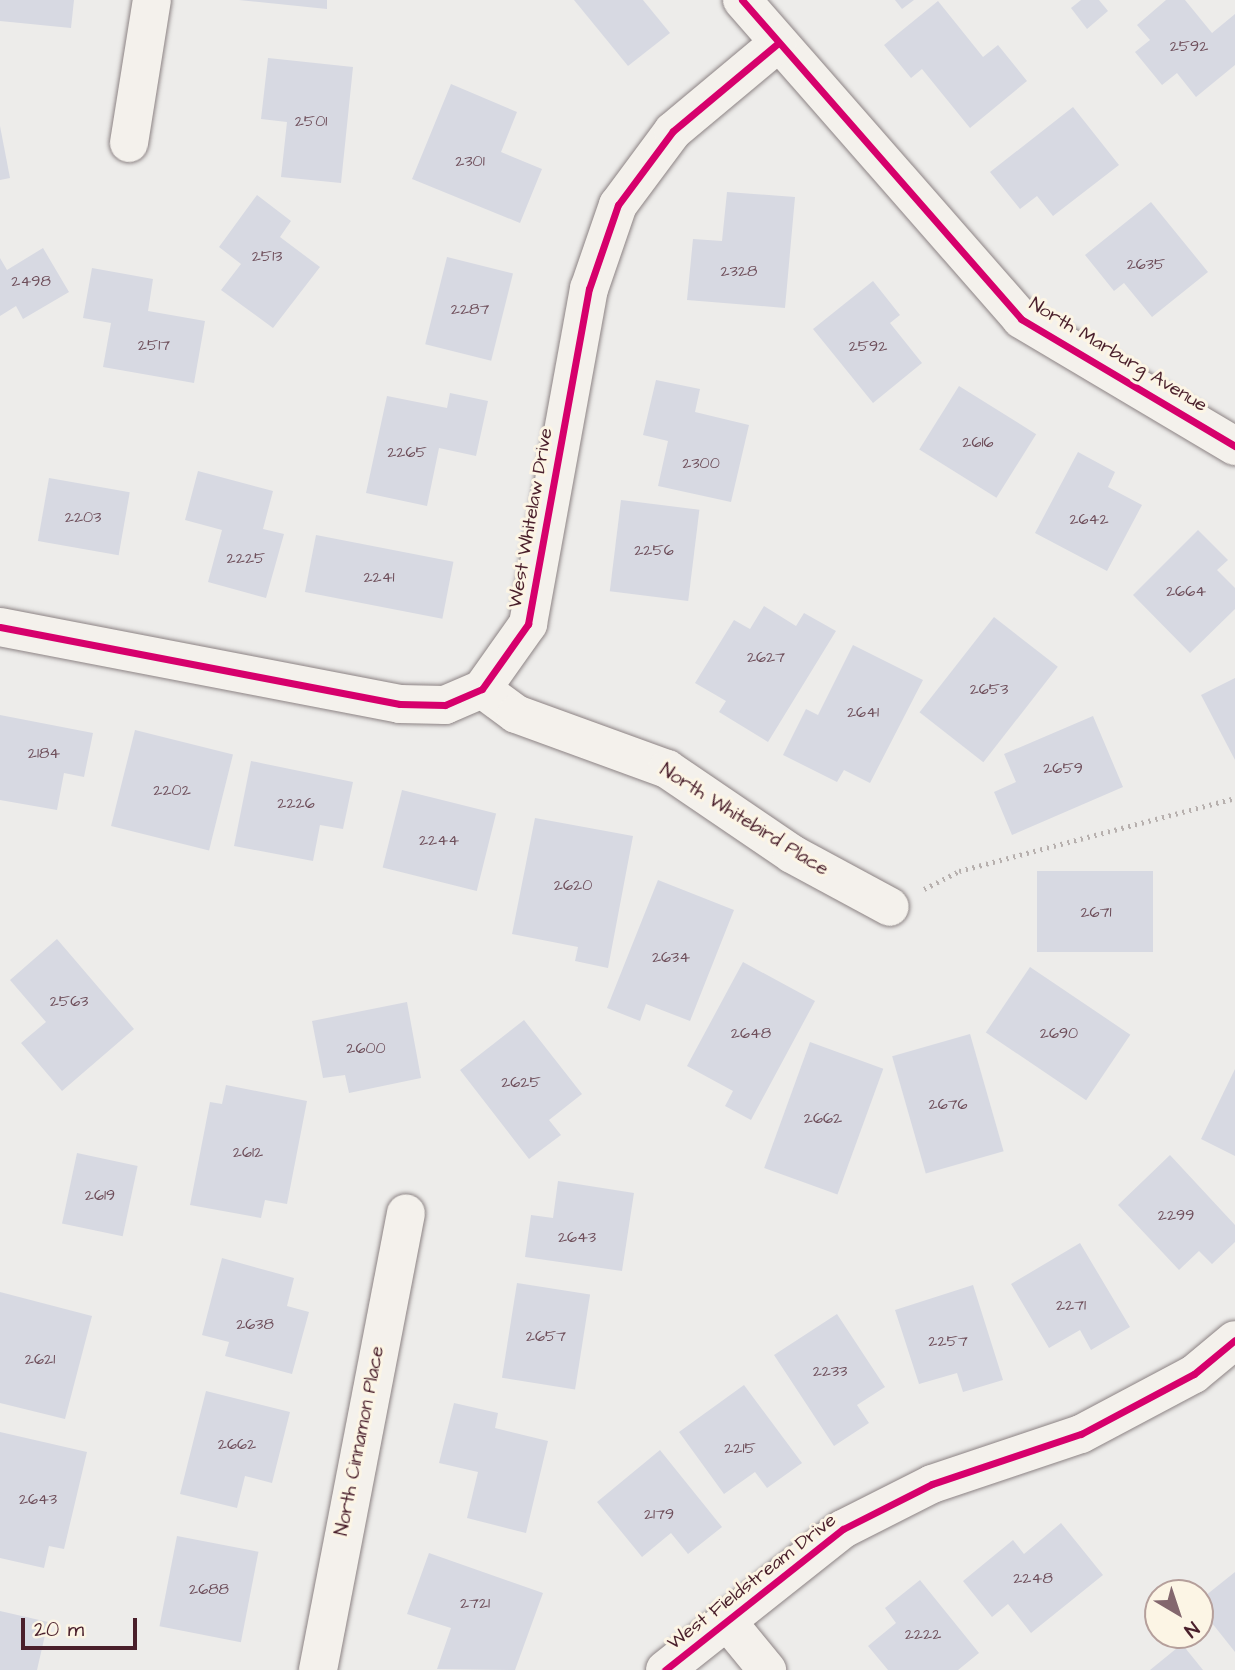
<!DOCTYPE html>
<html>
<head>
<meta charset="utf-8">
<style>
  body { margin:0 }
  #map { position:relative; width:1235px; height:1670px; overflow:hidden; background:#edecea; font-family:"Architects Daughter",sans-serif }
  div>[style] { position:absolute }
  .building>* { inset:0; background:#d7d9e2; transform-origin:0 0 }
  .path>* { height:4.5px; margin-top:-2.25px; transform-origin:0; background:repeating-linear-gradient(90deg,#b7b0ae 0 2px,transparent 0 7px) }
  .roads { filter:drop-shadow(0 0 2px #8c8384) drop-shadow(0 0 2px #8c8384) }
  .minor>* { height:38px; margin:-19px; padding:0 19px; transform-origin:19px; border-radius:19px; background:#f4f1ec }
  .cycleway>* { height:7px; margin:-3.5px; padding:0 3.5px; transform-origin:3.5px; border-radius:3.5px; background:#d6006c }
  span { translate:-50% -50%; white-space:nowrap; text-align:center; line-height:1.15; -webkit-text-stroke:6px #fcf5e5; paint-order:stroke }
  .number-label { font-size:16px; color:#6e4e5a }
  .number-label span { -webkit-text-stroke-width:0 }
  .street-label { font-size:19px; color:#4a1f2b }
  .north { position:absolute; left:1144px; top:1579px; width:70px; height:70px; box-sizing:border-box; background:#fcf5e5; border:2px solid #b59f9b; border-radius:50%; rotate:141deg; font-size:19px; font-weight:700; line-height:28px; text-align:center; color:#4a1f2b }
  .north::after { content:''; display:block; margin:auto; width:24px; height:32px; background:#83676e; clip-path:polygon(50% 0,100% 100%,50% 72%,0 100%) }
  .scale { position:absolute; left:21px; top:1618px; width:116px; height:32px; box-sizing:border-box; border:4px solid #4a1f2b; border-top:0; padding-left:9px; font-size:21px; line-height:24px; white-space:nowrap; color:#4a1f2b; -webkit-text-stroke:5px #fcf5e5; paint-order:stroke }
</style>
</head>
<body>
<div id="map">
  <div class="building">
    <i style="clip-path:polygon(0 0,74px 0,71px 28px,0 21px)"></i>
    <i style="clip-path:polygon(239px 0,327px 0,327px 9px)"></i>
    <i style="clip-path:polygon(574px 0,643px 0,670px 33px,628px 66px)"></i>
    <i style="clip-path:polygon(895px 0,914px 0,902px 9px)"></i>
    <i style="clip-path:polygon(1081px 0,1099px 0,1108px 11px,1087px 29px,1071px 8px)"></i>
    <i style="clip-path:polygon(1166px 0,1185px 0,1212px 33px,1235px 14px,1235px 65px,1196px 97px,1177px 73px,1162px 85px,1135px 52px,1150px 40px,1137px 25px)"></i>
    <i style="clip-path:polygon(938px 1px,983px 57px,998px 45px,1027px 81px,970px 128px,922px 69px,911px 78px,884px 45px)"></i>
    <i style="clip-path:polygon(268px 58px,353px 67px,341px 183px,281px 177px,287px 122px,261px 119px)"></i>
    <i style="clip-path:polygon(451px 84px,517px 112px,501px 152px,542px 169px,520px 223px,412px 179px)"></i>
    <i style="clip-path:polygon(1073px 107px,1119px 165px,1053px 216px,1037px 196px,1020px 209px,990px 172px)"></i>
    <i style="clip-path:polygon(0 126px,10px 178px,0 180px)"></i>
    <i style="clip-path:polygon(727px 192px,795px 197px,785px 308px,687px 300px,693px 239px,722px 241px)"></i>
    <i style="clip-path:polygon(257px 195px,291px 221px,280px 237px,320px 267px,273px 328px,221px 290px,241px 264px,219px 247px)"></i>
    <i style="clip-path:polygon(1151px 202px,1208px 272px,1152px 317px,1124px 283px,1114px 291px,1085px 255px)"></i>
    <i style="clip-path:polygon(43px 248px,69px 292px,23px 319px,16px 306px,0 316px,0 258px,7px 270px)"></i>
    <i style="left:447px;top:257px;width:68px;height:90px;rotate:14deg"></i>
    <i style="clip-path:polygon(92px 268px,153px 279px,148px 311px,205px 321px,194px 383px,103px 367px,111px 323px,83px 318px)"></i>
    <i style="clip-path:polygon(873px 281px,900px 315px,890px 323px,922px 363px,873px 403px,813px 329px)"></i>
    <i style="clip-path:polygon(656px 380px,700px 389px,695px 412px,749px 425px,731px 502px,658px 486px,668px 441px,643px 435px)"></i>
    <i style="left:959px;top:386px;width:91px;height:75px;rotate:32deg"></i>
    <i style="clip-path:polygon(450px 393px,488px 401px,476px 456px,439px 448px,427px 506px,366px 493px,387px 396px,447px 408px)"></i>
    <i style="clip-path:polygon(1078px 452px,1115px 472px,1108px 487px,1142px 505px,1107px 571px,1035px 533px)"></i>
    <i style="clip-path:polygon(198px 471px,273px 491px,263px 529px,284px 534px,266px 598px,208px 582px,222px 530px,185px 520px)"></i>
    <i style="left:49px;top:478px;width:82px;height:64px;rotate:10deg"></i>
    <i style="left:621px;top:500px;width:79px;height:92px;rotate:7deg"></i>
    <i style="clip-path:polygon(1198px 530px,1228px 560px,1217px 570px,1235px 588px,1235px 609px,1190px 653px,1133px 595px)"></i>
    <i style="left:316px;top:535px;width:140px;height:58px;rotate:11deg"></i>
    <i style="clip-path:polygon(764px 606px,796px 626px,804px 613px,836px 631px,768px 742px,719px 712px,726px 701px,695px 683px,734px 620px,750px 629px)"></i>
    <i style="left:994px;top:617px;width:81px;height:121px;rotate:38deg"></i>
    <i style="clip-path:polygon(853px 645px,923px 680px,870px 783px,844px 770px,837px 782px,783px 755px,806px 709px,818px 715px)"></i>
    <i style="clip-path:polygon(1235px 678px,1235px 760px,1201px 695px)"></i>
    <i style="clip-path:polygon(0 715px,93px 733px,84px 777px,64px 773px,57px 810px,0 800px)"></i>
    <i style="clip-path:polygon(1093px 716px,1123px 787px,1012px 835px,994px 792px,1016px 782px,1004px 754px)"></i>
    <i style="left:135px;top:730px;width:101px;height:99px;rotate:14deg"></i>
    <i style="clip-path:polygon(251px 761px,353px 782px,343px 829px,320px 825px,313px 861px,234px 846px)"></i>
    <i style="left:402px;top:790px;width:97px;height:80px;rotate:14deg"></i>
    <i style="clip-path:polygon(535px 818px,633px 836px,608px 968px,575px 961px,578px 947px,512px 934px)"></i>
    <i style="left:1153px;top:871px;width:81px;height:116px;rotate:90deg"></i>
    <i style="clip-path:polygon(658px 880px,734px 910px,690px 1021px,646px 1004px,640px 1021px,607px 1008px)"></i>
    <i style="clip-path:polygon(57px 939px,134px 1029px,62px 1091px,21px 1043px,46px 1022px,10px 980px)"></i>
    <i style="clip-path:polygon(743px 962px,815px 1001px,751px 1120px,725px 1106px,733px 1091px,687px 1066px)"></i>
    <i style="left:1030px;top:967px;width:121px;height:79px;rotate:34deg"></i>
    <i style="clip-path:polygon(407px 1002px,421px 1078px,349px 1093px,345px 1075px,323px 1078px,312px 1021px)"></i>
    <i style="clip-path:polygon(524px 1020px,582px 1094px,549px 1120px,561px 1135px,529px 1159px,460px 1070px)"></i>
    <i style="left:970px;top:1034px;width:122px;height:81px;rotate:74deg"></i>
    <i style="left:810px;top:1042px;width:78px;height:134px;rotate:20deg"></i>
    <i style="clip-path:polygon(1235px 1069px,1235px 1156px,1201px 1139px)"></i>
    <i style="clip-path:polygon(226px 1085px,307px 1101px,287px 1204px,265px 1200px,261px 1218px,190px 1205px,210px 1102px,222px 1104px)"></i>
    <i style="left:77px;top:1153px;width:62px;height:72px;rotate:12deg"></i>
    <i style="clip-path:polygon(1170px 1155px,1235px 1225px,1235px 1242px,1212px 1264px,1199px 1251px,1179px 1270px,1118px 1205px)"></i>
    <i style="clip-path:polygon(558px 1181px,634px 1193px,622px 1271px,525px 1257px,531px 1215px,553px 1218px)"></i>
    <i style="clip-path:polygon(1080px 1243px,1130px 1327px,1091px 1350px,1080px 1330px,1049px 1348px,1011px 1284px)"></i>
    <i style="clip-path:polygon(222px 1258px,294px 1278px,287px 1306px,309px 1312px,292px 1374px,225px 1356px,229px 1342px,202px 1335px)"></i>
    <i style="left:517px;top:1283px;width:74px;height:96px;rotate:9deg"></i>
    <i style="clip-path:polygon(973px 1285px,1003px 1380px,963px 1392px,957px 1373px,919px 1384px,895px 1310px)"></i>
    <i style="clip-path:polygon(0 1292px,92px 1316px,65px 1419px,0 1403px)"></i>
    <i style="clip-path:polygon(837px 1314px,885px 1387px,857px 1405px,869px 1423px,834px 1446px,774px 1355px)"></i>
    <i style="clip-path:polygon(744px 1385px,802px 1463px,767px 1488px,755px 1472px,724px 1494px,679px 1432px)"></i>
    <i style="clip-path:polygon(206px 1391px,290px 1412px,272px 1483px,245px 1476px,237px 1508px,180px 1494px)"></i>
    <i style="clip-path:polygon(454px 1403px,498px 1413px,495px 1428px,548px 1441px,526px 1533px,467px 1518px,478px 1472px,439px 1463px)"></i>
    <i style="clip-path:polygon(0 1432px,87px 1452px,64px 1549px,49px 1546px,44px 1568px,0 1558px)"></i>
    <i style="clip-path:polygon(660px 1450px,722px 1527px,688px 1554px,671px 1533px,642px 1557px,597px 1502px)"></i>
    <i style="clip-path:polygon(1061px 1523px,1103px 1575px,1031px 1633px,1008px 1604px,992px 1617px,963px 1581px,1013px 1540px,1024px 1554px)"></i>
    <i style="left:177px;top:1536px;width:83px;height:92px;rotate:11deg"></i>
    <i style="clip-path:polygon(429px 1553px,543px 1593px,515px 1670px,437px 1669px,451px 1628px,407px 1614px)"></i>
    <i style="clip-path:polygon(1235px 1572px,1235px 1652px,1200px 1608px,1200px 1600px)"></i>
    <i style="clip-path:polygon(920px 1580px,979px 1653px,958px 1670px,888px 1670px,868px 1646px,896px 1623px,885px 1608px)"></i>
    <i style="clip-path:polygon(0 1611px,48px 1622px,37px 1670px,0 1670px)"></i>
    <i style="clip-path:polygon(1182px 1644px,1203px 1670px,1150px 1670px)"></i>
  </div>
  <div class="path">
    <i style="left:924px;top:889px;width:39px;rotate:-27deg"></i>
    <i style="left:959px;top:871px;width:285px;rotate:-14.8deg"></i>
  </div>
  <div class="roads">
    <div class="minor">
      <i style="left:742px;top:0;width:424px;rotate:48.8deg"></i>
      <i style="left:1021px;top:319px;width:249px;rotate:30.7deg"></i>
      <i style="left:129px;top:143px;width:145px;rotate:-80.9deg"></i>
      <i style="left:0;top:627px;width:407px;rotate:10.9deg"></i>
      <i style="left:400px;top:704px;width:45px;rotate:1.3deg"></i>
      <i style="left:445px;top:705px;width:40px;rotate:-23.4deg"></i>
      <i style="left:482px;top:689px;width:80px;rotate:-54.7deg"></i>
      <i style="left:528px;top:624px;width:341px;rotate:-79.7deg"></i>
      <i style="left:589px;top:289px;width:89px;rotate:-71deg"></i>
      <i style="left:618px;top:205px;width:92px;rotate:-53.4deg"></i>
      <i style="left:673px;top:131px;width:136px;rotate:-39.9deg"></i>
      <i style="left:482px;top:689px;width:42px;rotate:36.3deg"></i>
      <i style="left:516px;top:714px;width:161px;rotate:20deg"></i>
      <i style="left:667px;top:769px;width:151px;rotate:34.2deg"></i>
      <i style="left:792px;top:854px;width:111px;rotate:28.4deg"></i>
      <i style="left:726px;top:1620px;width:65px;rotate:50.6deg"></i>
      <i style="left:318px;top:1670px;width:465px;rotate:-79.1deg"></i>
      <i style="left:665px;top:1670px;width:227px;rotate:-38.4deg"></i>
      <i style="left:843px;top:1529px;width:100px;rotate:-26.8deg"></i>
      <i style="left:932px;top:1484px;width:157px;rotate:-18.6deg"></i>
      <i style="left:1081px;top:1434px;width:128px;rotate:-28deg"></i>
      <i style="left:1194px;top:1374px;width:53px;rotate:-39.7deg"></i>
    </div>
  </div>
  <div class="cycleway">
    <i style="left:742px;top:0;width:424px;rotate:48.8deg"></i>
    <i style="left:1021px;top:319px;width:249px;rotate:30.7deg"></i>
    <i style="left:0;top:627px;width:407px;rotate:10.9deg"></i>
    <i style="left:400px;top:704px;width:45px;rotate:1.3deg"></i>
    <i style="left:445px;top:705px;width:40px;rotate:-23.4deg"></i>
    <i style="left:482px;top:689px;width:80px;rotate:-54.7deg"></i>
    <i style="left:528px;top:624px;width:341px;rotate:-79.7deg"></i>
    <i style="left:589px;top:289px;width:89px;rotate:-71deg"></i>
    <i style="left:618px;top:205px;width:92px;rotate:-53.4deg"></i>
    <i style="left:673px;top:131px;width:136px;rotate:-39.9deg"></i>
    <i style="left:665px;top:1670px;width:227px;rotate:-38.4deg"></i>
    <i style="left:843px;top:1529px;width:100px;rotate:-26.8deg"></i>
    <i style="left:932px;top:1484px;width:157px;rotate:-18.6deg"></i>
    <i style="left:1081px;top:1434px;width:128px;rotate:-28deg"></i>
    <i style="left:1194px;top:1374px;width:53px;rotate:-39.7deg"></i>
  </div>
  <div class="number-label">
    <span style="left:1189px;top:46px">2592</span>
    <span style="left:311px;top:121px">2501</span>
    <span style="left:470px;top:161px">2301</span>
    <span style="left:267px;top:256px">2513</span>
    <span style="left:1146px;top:264px">2635</span>
    <span style="left:739px;top:271px">2328</span>
    <span style="left:31px;top:281px">2498</span>
    <span style="left:470px;top:309px">2287</span>
    <span style="left:154px;top:345px">2517</span>
    <span style="left:868px;top:346px">2592</span>
    <span style="left:978px;top:442px">2616</span>
    <span style="left:407px;top:452px">2265</span>
    <span style="left:701px;top:463px">2300</span>
    <span style="left:83px;top:517px">2203</span>
    <span style="left:1089px;top:519px">2642</span>
    <span style="left:654px;top:550px">2256</span>
    <span style="left:246px;top:558px">2225</span>
    <span style="left:379px;top:577px">2241</span>
    <span style="left:1186px;top:591px">2664</span>
    <span style="left:766px;top:657px">2627</span>
    <span style="left:989px;top:689px">2653</span>
    <span style="left:863px;top:712px">2641</span>
    <span style="left:44px;top:753px">2184</span>
    <span style="left:1063px;top:768px">2659</span>
    <span style="left:172px;top:790px">2202</span>
    <span style="left:296px;top:803px">2226</span>
    <span style="left:439px;top:840px">2244</span>
    <span style="left:573px;top:885px">2620</span>
    <span style="left:1096px;top:912px">2671</span>
    <span style="left:671px;top:957px">2634</span>
    <span style="left:69px;top:1001px">2563</span>
    <span style="left:751px;top:1033px">2648</span>
    <span style="left:1059px;top:1033px">2690</span>
    <span style="left:366px;top:1048px">2600</span>
    <span style="left:521px;top:1082px">2625</span>
    <span style="left:948px;top:1104px">2676</span>
    <span style="left:823px;top:1118px">2662</span>
    <span style="left:248px;top:1152px">2612</span>
    <span style="left:100px;top:1195px">2619</span>
    <span style="left:1176px;top:1215px">2299</span>
    <span style="left:577px;top:1237px">2643</span>
    <span style="left:1071px;top:1305px">2271</span>
    <span style="left:255px;top:1324px">2638</span>
    <span style="left:546px;top:1336px">2657</span>
    <span style="left:948px;top:1341px">2257</span>
    <span style="left:40px;top:1359px">2621</span>
    <span style="left:830px;top:1371px">2233</span>
    <span style="left:237px;top:1444px">2662</span>
    <span style="left:740px;top:1448px">2215</span>
    <span style="left:38px;top:1499px">2643</span>
    <span style="left:659px;top:1514px">2179</span>
    <span style="left:1033px;top:1578px">2248</span>
    <span style="left:209px;top:1589px">2688</span>
    <span style="left:475px;top:1603px">2721</span>
    <span style="left:923px;top:1634px">2222</span>
  </div>
  <div class="street-label">
    <span style="left:1118px;top:355px;rotate:31deg">North Marburg Avenue</span>
    <span style="left:531px;top:518px;rotate:-80deg">West Whitelaw Drive</span>
    <span style="left:744px;top:820px;rotate:32deg">North Whitebird Place</span>
    <span style="left:360px;top:1441px;rotate:-79deg">North Cinnamon Place</span>
    <span style="left:752px;top:1582px;rotate:-38deg">West Fieldstream Drive</span>
  </div>
  <div class="north">N</div>
  <div class="scale">20 m</div>
</div>
</body>
</html>
